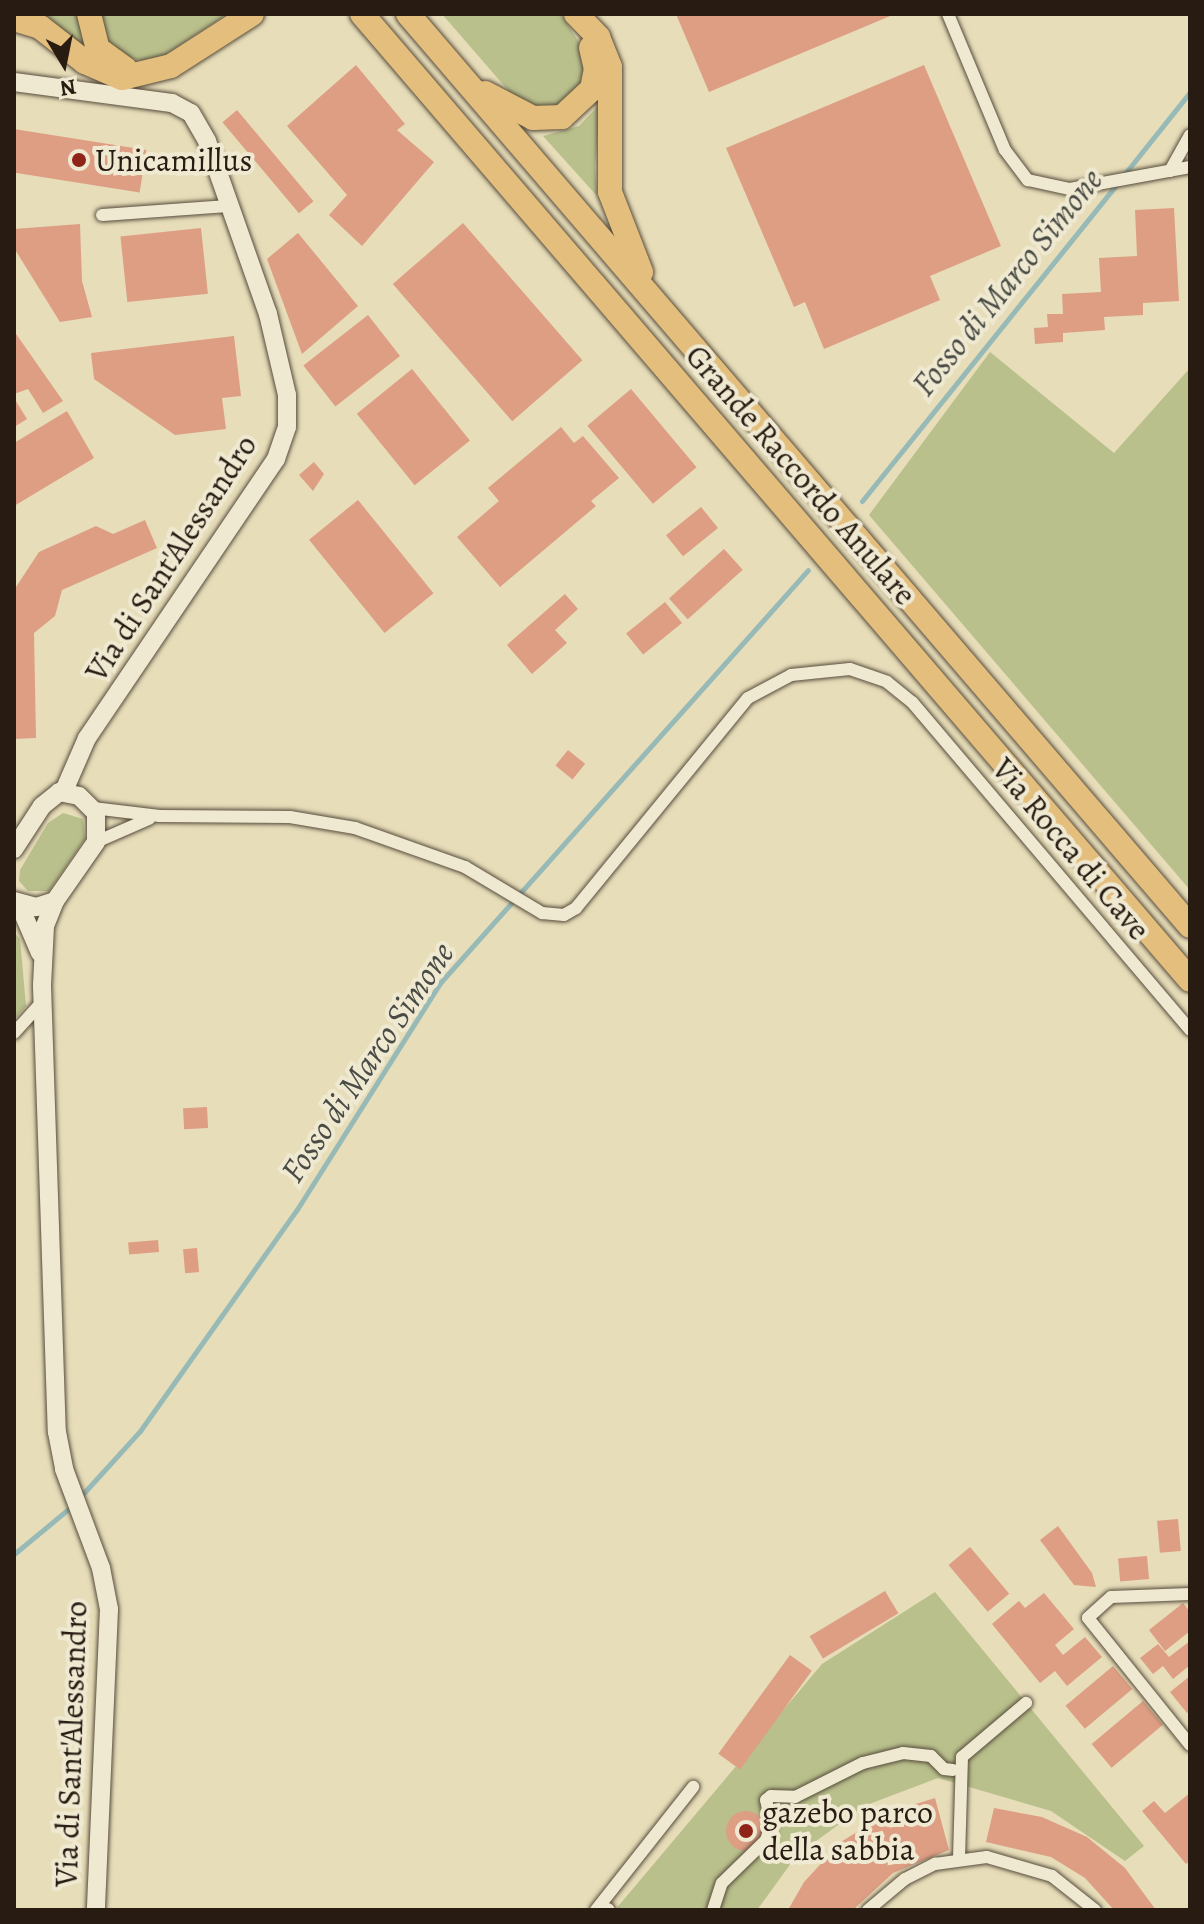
<!DOCTYPE html>
<html>
<head>
<meta charset="utf-8">
<style>
  body { margin:0 }
  #map { position:relative; width:1204px; height:1924px; overflow:hidden; background:#e7ddb9; font-family:Alegreya,serif }
  div>[style] { position:absolute }
  .green>* { inset:0; background:#b9c08c }
  .stream>* { height:5px; margin:-2.5px; padding:0 2.5px; transform-origin:2.5px; border-radius:2.5px; background:#98bab7 }
  .building>* { inset:0; background:#dd9e84; transform-origin:0 0 }
  .round { border-radius:50% }
  .roads { filter:drop-shadow(0 0 2px #574c3c) drop-shadow(0 0 2px #574c3c) }
  .street>* { height:12px; margin:-6px; padding:0 6px; transform-origin:6px; border-radius:6px; background:#efe9d2 }
  .secondary>* { height:18px; margin:-9px; padding:0 9px; transform-origin:9px; border-radius:9px; background:#efe9d2 }
  .highway>* { height:24px; margin:-12px; padding:0 12px; transform-origin:12px; border-radius:12px; background:#e4be7c }
  .dots>* { width:22px; height:22px; translate:-50% -50%; box-sizing:border-box; border:4px solid #efe9d2; border-radius:50% }
  span { translate:-50% -50%; white-space:nowrap; text-align:center; line-height:1.15; -webkit-text-stroke:8px #efe9d2; paint-order:stroke }
  .poi-label { font-size:32px; color:#271b12 }
  .left { translate:0 -50%; text-align:left }
  .street-label { font-size:32px; color:#271b12 }
  .water-label { font-size:34px; color:#494b44; font-style:italic }
  .frame { position:absolute; inset:0; border:16px solid #271b12; pointer-events:none }
  .north { position:absolute; left:24px; top:24px; width:80px; height:80px; -webkit-text-stroke:6px #efe9d2; paint-order:stroke; rotate:170deg; font-size:22px; font-weight:700; line-height:32px; text-align:center; color:#271b12 }
  .north::after { content:''; display:block; margin:auto; width:28px; height:36px; background:#271b12; clip-path:polygon(50% 0,100% 100%,50% 72%,0 100%) }
</style>
</head>
<body>
<div id="map">
  <div class="green">
    <i style="clip-path:polygon(31px 14px,80px 14px,84px 50px)"></i>
    <i style="clip-path:polygon(96px 14px,227px 14px,162px 57px,143px 61px,114px 54px)"></i>
    <i style="clip-path:polygon(442px 14px,561px 14px,585px 52px,584px 84px,554px 110px,519px 103px)"></i>
    <i style="clip-path:polygon(600px 104px,595px 167px,597px 196px,543px 136px,579px 126px)"></i>
    <i style="clip-path:polygon(990px 352px,1114px 453px,1190px 368px,1190px 890px,869px 515px)"></i>
    <i style="clip-path:polygon(63px 813px,83px 819px,85px 839px,49px 891px,28px 891px,19px 881px,20px 870px,48px 823px)"></i>
    <i style="clip-path:polygon(14px 932px,20px 939px,26px 1006px,14px 1020px)"></i>
    <i style="clip-path:polygon(935px 1592px,1144px 1846px,1125px 1861px,1051px 1811px,938px 1778px,864px 1806px,797px 1855px,757px 1910px,615px 1910px,822px 1664px)"></i>
  </div>
  <div class="stream">
    <i style="left:1123px;top:176px;width:107px;rotate:-51.4deg"></i>
    <i style="left:862px;top:501px;width:407px;rotate:-51.2deg"></i>
    <i style="left:81px;top:1496px;width:88px;rotate:-47.8deg"></i>
    <i style="left:140px;top:1431px;width:270px;rotate:-54.7deg"></i>
    <i style="left:296px;top:1211px;width:270px;rotate:-57.7deg"></i>
    <i style="left:440px;top:983px;width:553px;rotate:-48.3deg"></i>
    <i style="left:14px;top:1554px;width:75px;rotate:-39.6deg"></i>
  </div>
  <div class="building">
    <i style="clip-path:polygon(676px 14px,895px 14px,709px 92px)"></i>
    <i style="clip-path:polygon(356px 65px,405px 124px,397px 130px,434px 162px,362px 246px,329px 215px,347px 195px,287px 126px)"></i>
    <i style="clip-path:polygon(924px 65px,1001px 246px,930px 276px,940px 300px,824px 349px,805px 302px,794px 307px,726px 148px)"></i>
    <i style="left:237px;top:110px;width:119px;height:19px;rotate:50deg"></i>
    <i style="left:14px;top:129px;width:134px;height:43px;rotate:9deg"></i>
    <i style="clip-path:polygon(1174px 208px,1179px 301px,1143px 303px,1143px 315px,1104px 317px,1105px 330px,1063px 333px,1063px 342px,1035px 344px,1034px 328px,1048px 327px,1047px 314px,1063px 314px,1062px 294px,1101px 292px,1099px 258px,1137px 256px,1135px 210px)"></i>
    <i style="left:463px;top:223px;width:182px;height:93px;rotate:49deg"></i>
    <i style="clip-path:polygon(80px 224px,82px 281px,92px 317px,60px 322px,14px 248px,14px 229px)"></i>
    <i style="left:201px;top:228px;width:66px;height:81px;rotate:84deg"></i>
    <i style="clip-path:polygon(298px 233px,358px 306px,302px 354px,267px 259px)"></i>
    <i style="left:368px;top:315px;width:52px;height:82px;rotate:52deg"></i>
    <i style="clip-path:polygon(14px 331px,63px 401px,43px 413px,28px 389px,14px 394px)"></i>
    <i style="clip-path:polygon(234px 336px,241px 396px,222px 398px,226px 429px,175px 435px,94px 379px,91px 353px)"></i>
    <i style="left:412px;top:369px;width:92px;height:71px;rotate:51deg"></i>
    <i style="left:631px;top:389px;width:102px;height:57px;rotate:50deg"></i>
    <i style="clip-path:polygon(14px 398px,27px 419px,14px 427px)"></i>
    <i style="clip-path:polygon(67px 411px,94px 458px,14px 506px,14px 443px)"></i>
    <i style="clip-path:polygon(561px 427px,574px 443px,583px 436px,619px 478px,591px 501px,596px 506px,500px 587px,457px 537px,499px 501px,488px 488px)"></i>
    <i style="clip-path:polygon(314px 462px,324px 474px,313px 491px,299px 475px)"></i>
    <i style="left:358px;top:500px;width:120px;height:63px;rotate:51deg"></i>
    <i style="left:701px;top:507px;width:27px;height:45px;rotate:51deg"></i>
    <i style="clip-path:polygon(145px 520px,157px 548px,62px 590px,55px 616px,34px 633px,36px 738px,14px 739px,14px 590px,39px 552px,96px 526px,113px 534px)"></i>
    <i style="left:724px;top:549px;width:28px;height:74px;rotate:48deg"></i>
    <i style="clip-path:polygon(565px 594px,578px 609px,555px 630px,567px 643px,532px 674px,507px 645px)"></i>
    <i style="left:665px;top:602px;width:27px;height:50px;rotate:51deg"></i>
    <i style="left:568px;top:750px;width:22px;height:20px;rotate:39deg"></i>
    <i style="left:207px;top:1107px;width:21px;height:24px;rotate:87deg"></i>
    <i style="left:158px;top:1240px;width:12px;height:30px;rotate:85deg"></i>
    <i style="left:197px;top:1248px;width:24px;height:14px;rotate:85deg"></i>
    <i style="left:1178px;top:1519px;width:32px;height:21px;rotate:85deg"></i>
    <i style="clip-path:polygon(1058px 1526px,1092px 1573px,1096px 1587px,1074px 1585px,1040px 1540px)"></i>
    <i style="left:970px;top:1547px;width:61px;height:28px;rotate:50deg"></i>
    <i style="left:1147px;top:1556px;width:23px;height:29px;rotate:85deg"></i>
    <i style="left:885px;top:1591px;width:26px;height:88px;rotate:59deg"></i>
    <i style="clip-path:polygon(1044px 1593px,1074px 1629px,1055px 1645px,1063px 1655px,1085px 1637px,1102px 1657px,1067px 1686px,1055px 1671px,1040px 1683px,992px 1624px,1019px 1601px,1025px 1608px)"></i>
    <i style="clip-path:polygon(1183px 1603px,1190px 1612px,1190px 1631px,1165px 1651px,1149px 1630px)"></i>
    <i style="clip-path:polygon(1190px 1641px,1190px 1665px,1173px 1679px,1163px 1666px,1153px 1674px,1140px 1658px,1158px 1644px,1169px 1657px)"></i>
    <i style="left:790px;top:1655px;width:27px;height:122px;rotate:36deg"></i>
    <i style="left:1113px;top:1666px;width:30px;height:62px;rotate:50deg"></i>
    <i style="clip-path:polygon(1190px 1676px,1190px 1710px,1187px 1713px,1170px 1692px)"></i>
    <i style="left:1143px;top:1701px;width:31px;height:67px;rotate:50deg"></i>
    <i style="clip-path:polygon(1190px 1793px,1190px 1861px,1186px 1864px,1142px 1811px,1154px 1801px,1165px 1813px)"></i>
    <i style="clip-path:polygon(935px 1798px,949px 1850px,893px 1873px,853px 1910px,788px 1910px,804px 1882px,841px 1842px,887px 1813px)"></i>
    <i style="clip-path:polygon(994px 1808px,1042px 1817px,1087px 1837px,1125px 1868px,1156px 1910px,1114px 1910px,1085px 1878px,1051px 1857px,986px 1842px)"></i>
    <i class="round" style="left:726px;top:1811px;width:40px;height:40px"></i>
  </div>
  <div class="roads">
    <div class="street">
      <i style="left:948px;top:14px;width:147px;rotate:67.3deg"></i>
      <i style="left:1005px;top:150px;width:38px;rotate:53deg"></i>
      <i style="left:1028px;top:180px;width:43px;rotate:12.1deg"></i>
      <i style="left:1070px;top:189px;width:122px;rotate:-10.4deg"></i>
      <i style="left:1170px;top:171px;width:41px;rotate:-60.9deg"></i>
      <i style="left:102px;top:215px;width:127px;rotate:-4.1deg"></i>
      <i style="left:93px;top:808px;width:67px;rotate:6.8deg"></i>
      <i style="left:160px;top:816px;width:130px;rotate:0.4deg"></i>
      <i style="left:290px;top:817px;width:66px;rotate:9.6deg"></i>
      <i style="left:355px;top:828px;width:117px;rotate:19.5deg"></i>
      <i style="left:465px;top:867px;width:90px;rotate:30.9deg"></i>
      <i style="left:542px;top:913px;width:22px;rotate:5deg"></i>
      <i style="left:564px;top:915px;width:14px;rotate:-30deg"></i>
      <i style="left:576px;top:908px;width:271px;rotate:-50.7deg"></i>
      <i style="left:748px;top:698px;width:49px;rotate:-28.1deg"></i>
      <i style="left:791px;top:675px;width:59px;rotate:-5.8deg"></i>
      <i style="left:850px;top:669px;width:39px;rotate:19deg"></i>
      <i style="left:887px;top:682px;width:32px;rotate:39deg"></i>
      <i style="left:912px;top:702px;width:430px;rotate:49.7deg"></i>
      <i style="left:96px;top:842px;width:58px;rotate:-23.5deg"></i>
      <i style="left:14px;top:1033px;width:42px;rotate:-47.9deg"></i>
      <i style="left:1190px;top:1594px;width:79px;rotate:177.8deg"></i>
      <i style="left:1111px;top:1597px;width:31px;rotate:138deg"></i>
      <i style="left:1088px;top:1618px;width:163px;rotate:51.2deg"></i>
      <i style="left:959px;top:1858px;width:101px;rotate:-88.3deg"></i>
      <i style="left:962px;top:1757px;width:84px;rotate:-40.2deg"></i>
      <i style="left:608px;top:1909px;width:1px;rotate:45deg"></i>
      <i style="left:596px;top:1910px;width:157px;rotate:-51.7deg"></i>
      <i style="left:713px;top:1910px;width:28px;rotate:-72deg"></i>
      <i style="left:722px;top:1883px;width:62px;rotate:-44.3deg"></i>
      <i style="left:766px;top:1840px;width:16px;rotate:-72deg"></i>
      <i style="left:771px;top:1825px;width:25px;rotate:-101deg"></i>
      <i style="left:766px;top:1800px;width:6px;rotate:-39deg"></i>
      <i style="left:771px;top:1796px;width:24px;rotate:2deg"></i>
      <i style="left:795px;top:1797px;width:76px;rotate:-26.6deg"></i>
      <i style="left:863px;top:1763px;width:41px;rotate:-14deg"></i>
      <i style="left:903px;top:1753px;width:28px;rotate:6deg"></i>
      <i style="left:931px;top:1756px;width:18px;rotate:45deg"></i>
      <i style="left:944px;top:1769px;width:9px;rotate:6deg"></i>
      <i style="left:868px;top:1910px;width:48px;rotate:-40deg"></i>
      <i style="left:905px;top:1879px;width:34px;rotate:-27deg"></i>
      <i style="left:935px;top:1864px;width:52px;rotate:-7.7deg"></i>
      <i style="left:987px;top:1857px;width:68px;rotate:16.3deg"></i>
      <i style="left:1052px;top:1876px;width:55px;rotate:38.3deg"></i>
    </div>
    <div class="secondary">
      <i style="left:14px;top:82px;width:159px;rotate:7.6deg"></i>
      <i style="left:172px;top:103px;width:21px;rotate:28deg"></i>
      <i style="left:191px;top:113px;width:32px;rotate:60deg"></i>
      <i style="left:207px;top:141px;width:183px;rotate:70.6deg"></i>
      <i style="left:268px;top:314px;width:83px;rotate:76.8deg"></i>
      <i style="left:287px;top:395px;width:32px;rotate:90deg"></i>
      <i style="left:287px;top:427px;width:34px;rotate:109deg"></i>
      <i style="left:276px;top:459px;width:337px;rotate:124.1deg"></i>
      <i style="left:87px;top:738px;width:58px;rotate:113.5deg"></i>
      <i style="left:14px;top:849px;width:51px;rotate:-56.9deg"></i>
      <i style="left:42px;top:806px;width:22px;rotate:-39deg"></i>
      <i style="left:59px;top:792px;width:20px;rotate:11deg"></i>
      <i style="left:79px;top:796px;width:24px;rotate:45deg"></i>
      <i style="left:96px;top:813px;width:29px;rotate:90deg"></i>
      <i style="left:96px;top:842px;width:72px;rotate:124.8deg"></i>
      <i style="left:55px;top:901px;width:20px;rotate:162deg"></i>
      <i style="left:36px;top:907px;width:23px;rotate:-165deg"></i>
      <i style="left:55px;top:901px;width:27px;rotate:112deg"></i>
      <i style="left:45px;top:926px;width:60px;rotate:92.9deg"></i>
      <i style="left:42px;top:986px;width:446px;rotate:88.1deg"></i>
      <i style="left:57px;top:1432px;width:38px;rotate:79deg"></i>
      <i style="left:64px;top:1469px;width:106px;rotate:69.5deg"></i>
      <i style="left:101px;top:1568px;width:42px;rotate:79deg"></i>
      <i style="left:109px;top:1609px;width:301px;rotate:92.5deg"></i>
      <i style="left:19px;top:904px;width:53px;rotate:66.8deg"></i>
    </div>
    <div class="highway">
      <i style="left:89px;top:14px;width:36px;rotate:76deg"></i>
      <i style="left:98px;top:49px;width:34px;rotate:36deg"></i>
      <i style="left:362px;top:14px;width:1272px;rotate:49.4deg"></i>
      <i style="left:408px;top:14px;width:1201px;rotate:49.39deg"></i>
      <i style="left:576px;top:14px;width:32px;rotate:46deg"></i>
      <i style="left:598px;top:37px;width:32px;rotate:68deg"></i>
      <i style="left:610px;top:67px;width:125px;rotate:90deg"></i>
      <i style="left:610px;top:192px;width:86px;rotate:68.8deg"></i>
      <i style="left:14px;top:19px;width:27px;rotate:17deg"></i>
      <i style="left:40px;top:27px;width:57px;rotate:37.9deg"></i>
      <i style="left:85px;top:62px;width:40px;rotate:23.4deg"></i>
      <i style="left:122px;top:78px;width:50px;rotate:-13.8deg"></i>
      <i style="left:171px;top:66px;width:96px;rotate:-32.7deg"></i>
      <i style="left:485px;top:93px;width:54px;rotate:27.5deg"></i>
      <i style="left:533px;top:118px;width:29px;rotate:-2deg"></i>
      <i style="left:562px;top:117px;width:41px;rotate:-43deg"></i>
      <i style="left:592px;top:89px;width:20px;rotate:-79deg"></i>
      <i style="left:596px;top:69px;width:22px;rotate:-103deg"></i>
    </div>
  </div>
  <div class="dots">
    <i style="left:79px;top:160px;background:#8f2418"></i>
    <i style="left:746px;top:1831px;background:#8f2418"></i>
  </div>
  <div class="poi-label">
    <span class="left" style="left:95px;top:160px">Unicamillus</span>
    <span class="left" style="left:762px;top:1831px">gazebo parco<br>della sabbia</span>
  </div>
  <div class="street-label">
    <span style="left:801px;top:475px;rotate:49deg">Grande Raccordo Anulare</span>
    <span style="left:171px;top:558px;rotate:-57deg">Via di Sant'Alessandro</span>
    <span style="left:1071px;top:849px;rotate:50deg">Via Rocca di Cave</span>
    <span style="left:71px;top:1744px;rotate:-88deg">Via di Sant'Alessandro</span>
  </div>
  <div class="water-label">
    <span style="left:1007px;top:282px;rotate:-51deg">Fosso di Marco Simone</span>
    <span style="left:367px;top:1062px;rotate:-56deg">Fosso di Marco Simone</span>
  </div>
  <div class="frame"></div>
  <div class="north">N</div>
</div>
</body>
</html>
